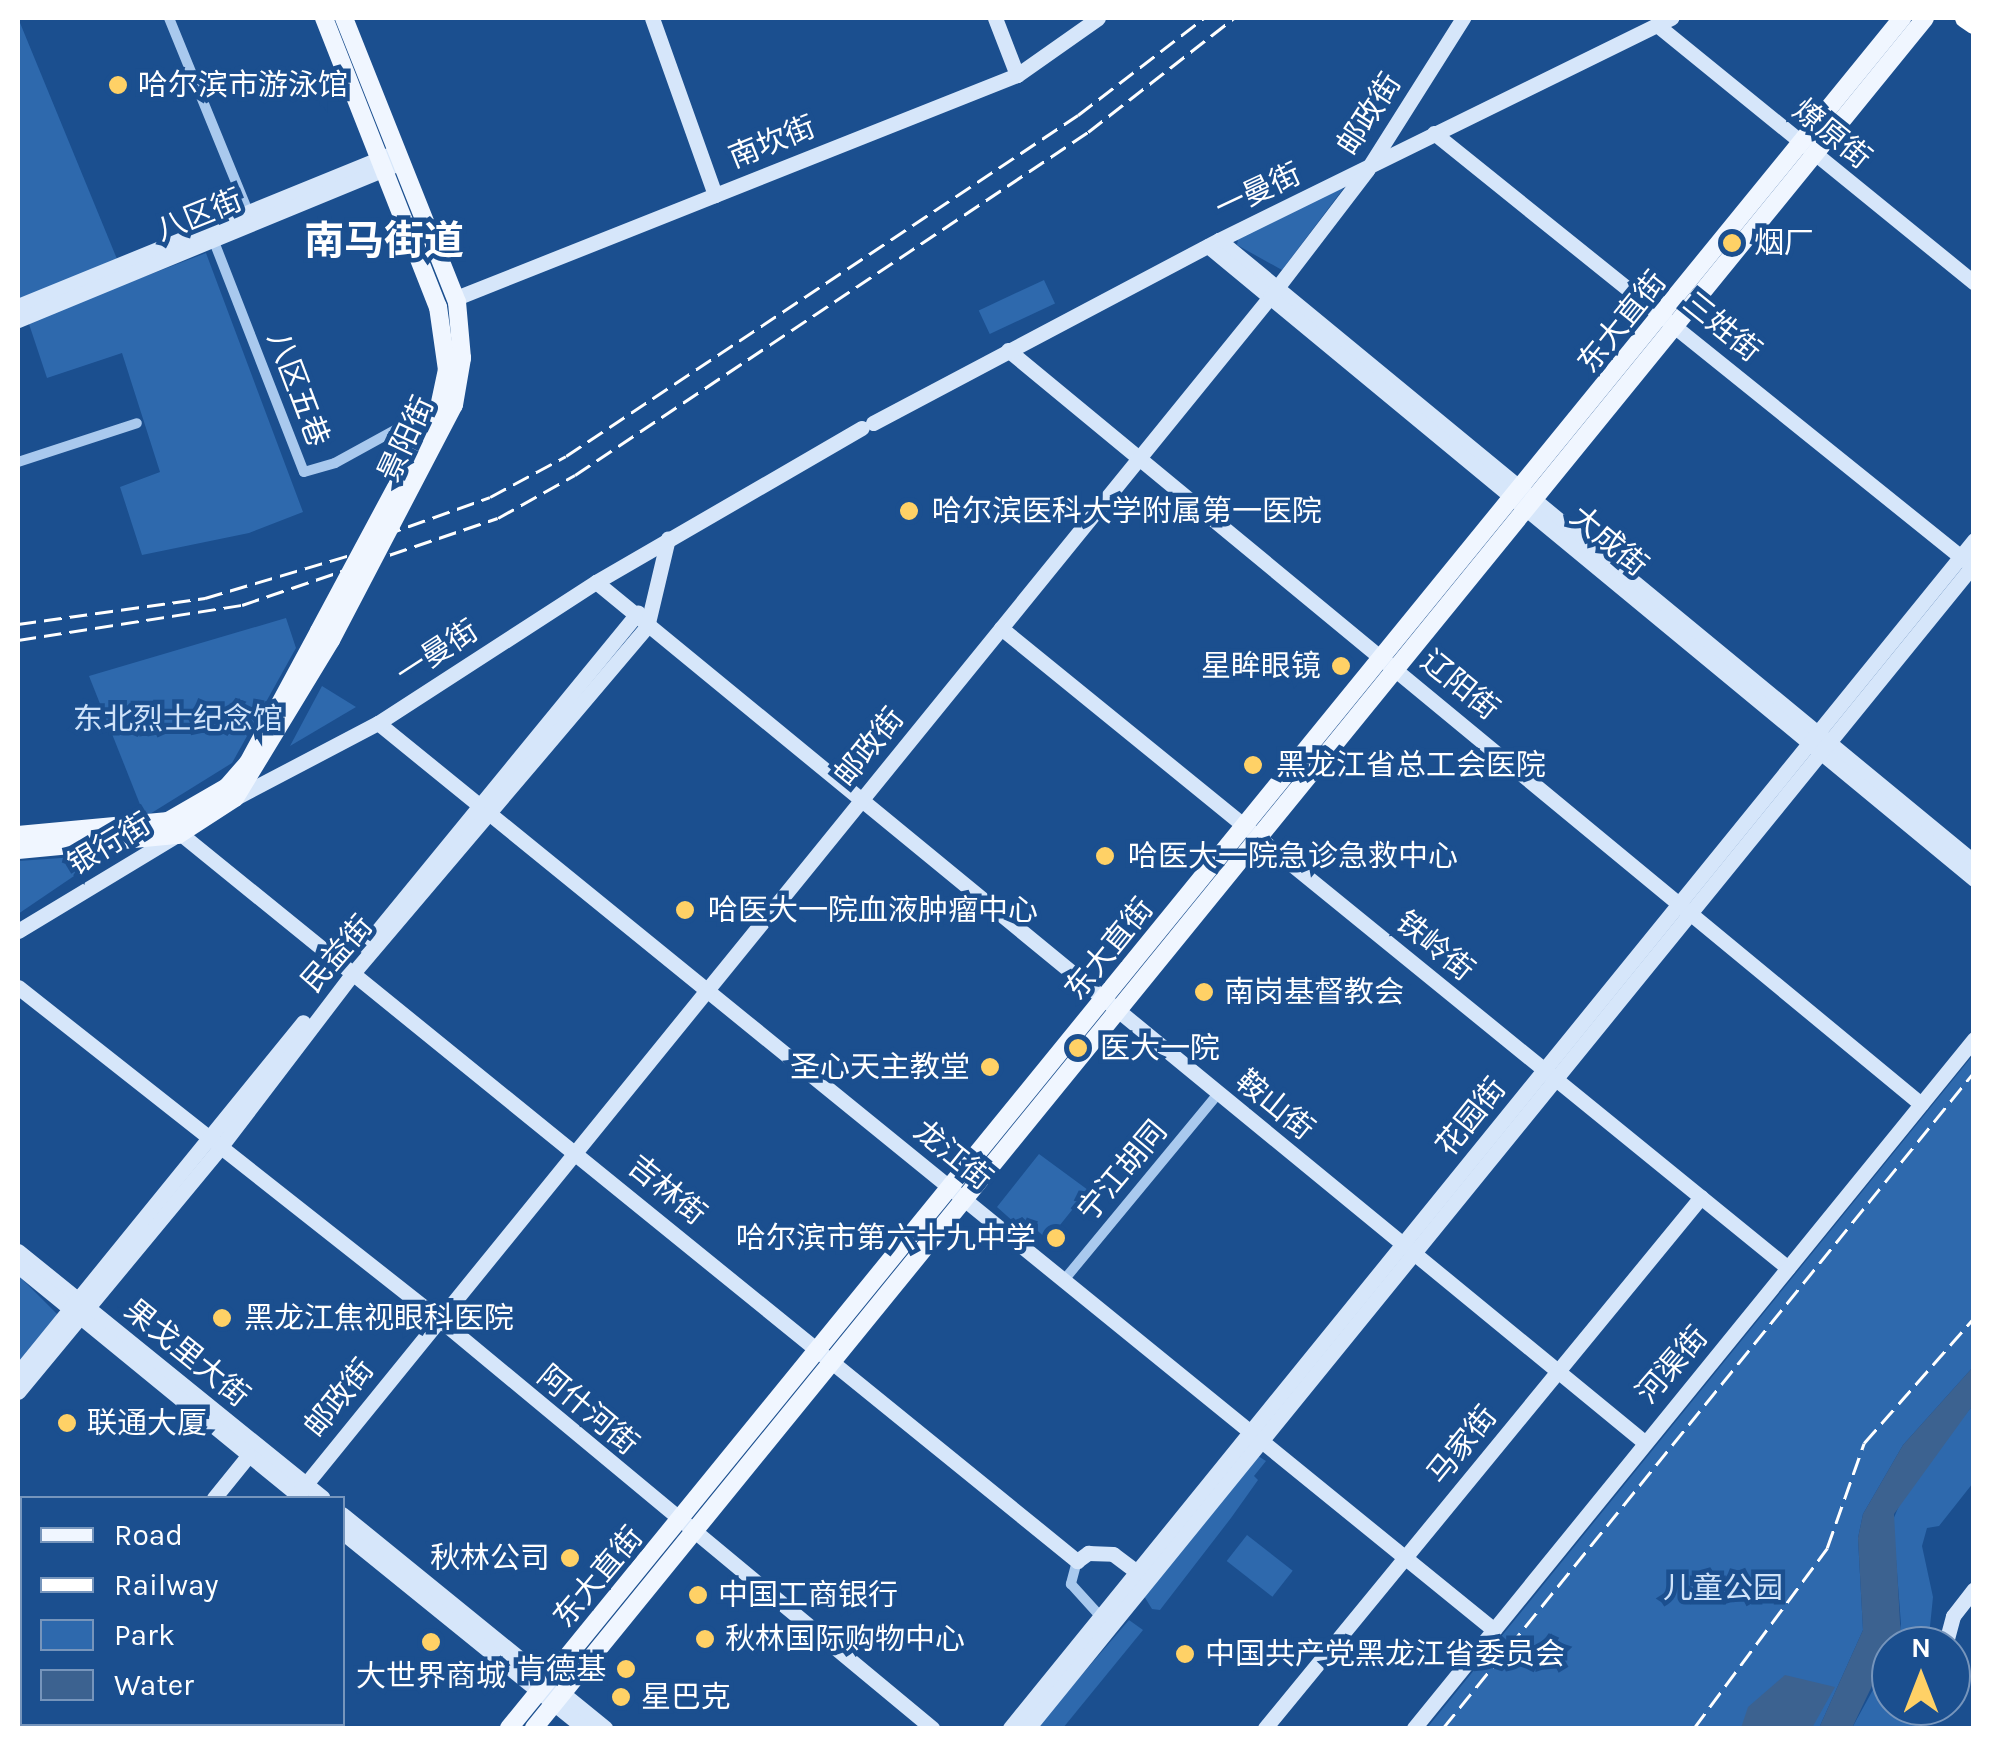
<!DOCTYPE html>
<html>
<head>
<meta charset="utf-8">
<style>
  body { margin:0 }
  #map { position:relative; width:1991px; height:1746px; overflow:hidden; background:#1b4f8f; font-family:Karla,"Noto Sans SC",sans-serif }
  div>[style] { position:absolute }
  .green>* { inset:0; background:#2e69ad; transform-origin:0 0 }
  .water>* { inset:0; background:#3c6290 }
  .street>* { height:10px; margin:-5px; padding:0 5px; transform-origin:5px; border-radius:5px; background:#a9c9ee }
  .secondary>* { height:15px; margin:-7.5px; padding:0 7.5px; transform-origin:7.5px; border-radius:7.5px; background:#d6e6fa }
  .primary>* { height:18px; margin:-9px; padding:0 9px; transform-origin:9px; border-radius:9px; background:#f0f6ff }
  .highway>* { height:20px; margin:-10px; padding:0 10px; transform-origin:10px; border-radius:10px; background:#fff }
  .rail>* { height:2.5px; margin-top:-1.25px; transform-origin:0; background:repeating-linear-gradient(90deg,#fff 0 18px,transparent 0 26px) }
  .primary-bridge>* { height:18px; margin:-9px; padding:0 9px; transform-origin:9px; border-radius:9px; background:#f0f6ff }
  .dots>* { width:28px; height:28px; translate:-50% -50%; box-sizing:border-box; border:5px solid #1b4f8f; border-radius:50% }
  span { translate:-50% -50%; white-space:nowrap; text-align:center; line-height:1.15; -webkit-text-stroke:9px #1b4f8f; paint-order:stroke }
  .poi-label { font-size:30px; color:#fff }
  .left { translate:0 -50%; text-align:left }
  .right { translate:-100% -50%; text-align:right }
  .street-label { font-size:30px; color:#fff }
  .park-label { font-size:30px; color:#cfe3fa }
  .district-label { font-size:40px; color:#fff; font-weight:700 }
  .frame { position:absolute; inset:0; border:20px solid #fff; pointer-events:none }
  .legend { position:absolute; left:20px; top:1496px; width:325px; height:230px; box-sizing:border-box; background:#1b4f8f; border:2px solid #7695bc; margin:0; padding:12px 18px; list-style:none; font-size:30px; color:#fff }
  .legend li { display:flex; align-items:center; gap:20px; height:50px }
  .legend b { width:50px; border:2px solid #7695bc }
  .north { position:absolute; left:1871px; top:1626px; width:100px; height:100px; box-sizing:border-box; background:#1b4f8f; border:2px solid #7695bc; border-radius:50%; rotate:0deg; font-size:28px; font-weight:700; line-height:40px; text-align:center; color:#fff }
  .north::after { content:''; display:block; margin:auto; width:35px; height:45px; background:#ffd166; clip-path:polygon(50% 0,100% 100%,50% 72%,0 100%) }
</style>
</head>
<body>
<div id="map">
  <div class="green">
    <i style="clip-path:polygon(18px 18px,117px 259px,18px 301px)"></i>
    <i style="clip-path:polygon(1339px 185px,1343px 189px,1282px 270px,1237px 245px,1238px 239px)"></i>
    <i style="clip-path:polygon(206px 253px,303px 512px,249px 533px,142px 555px,120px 487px,160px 472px,122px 353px,47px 378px,28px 321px)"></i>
    <i style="left:1044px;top:280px;width:26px;height:72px;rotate:65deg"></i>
    <i style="clip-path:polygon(286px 618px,296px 648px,232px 763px,145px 817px,89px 676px)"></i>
    <i style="clip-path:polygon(322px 686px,356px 707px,290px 746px)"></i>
    <i style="clip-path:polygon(105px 855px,18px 914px,18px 861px)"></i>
    <i style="clip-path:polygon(1973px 1055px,1973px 1367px,1903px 1445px,1863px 1514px,1858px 1538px,1863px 1630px,1819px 1728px,1427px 1728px)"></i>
    <i style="clip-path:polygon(1039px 1154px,1088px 1190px,1048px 1240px,1022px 1217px,1016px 1224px,997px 1207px)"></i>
    <i style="clip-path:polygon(18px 1275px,58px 1315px,18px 1365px)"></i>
    <i style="clip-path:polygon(1973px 1405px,1973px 1483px,1939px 1526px,1927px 1528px,1922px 1546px,1933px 1597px,1928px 1646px,1897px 1646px,1901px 1624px,1893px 1520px,1906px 1489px)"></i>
    <i style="clip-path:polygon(1258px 1456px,1266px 1461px,1254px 1476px,1258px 1480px,1231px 1518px,1160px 1610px,1152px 1609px,1144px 1596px)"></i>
    <i style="left:1247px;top:1535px;width:58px;height:33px;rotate:38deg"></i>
    <i style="clip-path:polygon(1129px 1620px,1143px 1630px,1063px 1728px,1036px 1728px)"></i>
    <i style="clip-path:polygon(1891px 1657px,1891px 1706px,1922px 1706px,1916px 1728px,1852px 1728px)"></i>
  </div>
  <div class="water">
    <i style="clip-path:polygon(1973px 1367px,1973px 1405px,1894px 1514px,1901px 1640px,1891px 1646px,1852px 1728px,1819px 1728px,1863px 1630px,1858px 1538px,1863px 1514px,1903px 1445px)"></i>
    <i style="clip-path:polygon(1785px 1675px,1835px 1687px,1812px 1728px,1741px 1728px,1748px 1707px)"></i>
  </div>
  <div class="street">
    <i style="left:169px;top:18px;width:209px;rotate:67.8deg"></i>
    <i style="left:213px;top:239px;width:250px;rotate:68.7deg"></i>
    <i style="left:304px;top:472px;width:32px;rotate:-16deg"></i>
    <i style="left:335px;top:463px;width:116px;rotate:-28.8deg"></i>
    <i style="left:18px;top:462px;width:125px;rotate:-18.1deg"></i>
    <i style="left:1064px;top:1280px;width:241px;rotate:-50.4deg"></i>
    <i style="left:1077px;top:1561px;width:24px;rotate:105deg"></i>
    <i style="left:1071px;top:1584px;width:45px;rotate:47.7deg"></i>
  </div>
  <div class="secondary">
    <i style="left:652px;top:18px;width:188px;rotate:70.4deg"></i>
    <i style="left:995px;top:18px;width:61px;rotate:68.9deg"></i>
    <i style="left:1657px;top:25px;width:409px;rotate:39.1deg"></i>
    <i style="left:1434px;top:133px;width:683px;rotate:38.82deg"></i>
    <i style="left:1219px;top:240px;width:978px;rotate:39.48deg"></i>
    <i style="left:1208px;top:246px;width:994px;rotate:39.57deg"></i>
    <i style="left:456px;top:298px;width:604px;rotate:-21.68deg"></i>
    <i style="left:1017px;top:75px;width:99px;rotate:-35.1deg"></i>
    <i style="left:18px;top:306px;width:410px;rotate:-22.2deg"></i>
    <i style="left:18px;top:320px;width:414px;rotate:-22.4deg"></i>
    <i style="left:1008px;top:350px;width:1184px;rotate:39.55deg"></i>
    <i style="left:873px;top:423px;width:391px;rotate:-27.9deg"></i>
    <i style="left:1219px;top:240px;width:504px;rotate:-26.16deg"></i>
    <i style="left:596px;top:582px;width:1354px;rotate:39.37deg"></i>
    <i style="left:1001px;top:628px;width:1014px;rotate:39.12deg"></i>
    <i style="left:378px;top:723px;width:1438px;rotate:39.1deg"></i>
    <i style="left:235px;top:798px;width:161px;rotate:-27.7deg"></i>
    <i style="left:378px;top:723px;width:260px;rotate:-32.9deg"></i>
    <i style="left:596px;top:582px;width:307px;rotate:-30.1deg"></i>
    <i style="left:171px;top:826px;width:1167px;rotate:39.05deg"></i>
    <i style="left:1077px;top:1561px;width:14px;rotate:-36deg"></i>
    <i style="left:1088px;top:1553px;width:25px;rotate:2deg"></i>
    <i style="left:1113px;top:1554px;width:30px;rotate:37deg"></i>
    <i style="left:18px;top:931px;width:186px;rotate:-31.1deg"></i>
    <i style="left:365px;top:946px;width:431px;rotate:-50.7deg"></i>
    <i style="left:18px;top:987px;width:536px;rotate:38.26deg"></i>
    <i style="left:439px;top:1319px;width:641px;rotate:39.68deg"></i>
    <i style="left:18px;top:1251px;width:392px;rotate:39deg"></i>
    <i style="left:18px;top:1266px;width:366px;rotate:39.3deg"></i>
    <i style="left:18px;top:1373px;width:452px;rotate:-50.9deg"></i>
    <i style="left:18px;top:1392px;width:320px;rotate:-50.4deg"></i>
    <i style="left:222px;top:1145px;width:218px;rotate:-52.7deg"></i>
    <i style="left:354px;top:972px;width:453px;rotate:-49.7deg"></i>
    <i style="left:647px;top:627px;width:91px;rotate:-76.7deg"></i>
    <i style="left:297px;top:1495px;width:1543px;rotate:-50.92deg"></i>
    <i style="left:1270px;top:297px;width:160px;rotate:-52.6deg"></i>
    <i style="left:1367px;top:170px;width:180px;rotate:-57.7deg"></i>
    <i style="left:214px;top:1498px;width:54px;rotate:-51deg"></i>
    <i style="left:18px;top:1505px;width:6px;rotate:45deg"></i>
    <i style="left:342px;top:1514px;width:339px;rotate:39.1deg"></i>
    <i style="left:342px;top:1532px;width:311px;rotate:39deg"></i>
    <i style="left:1945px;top:1646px;width:31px;rotate:-75deg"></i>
    <i style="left:1953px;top:1616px;width:34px;rotate:-52deg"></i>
    <i style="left:18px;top:1728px;width:6px;rotate:-39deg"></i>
    <i style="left:1010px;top:1728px;width:1530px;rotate:-50.94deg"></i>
    <i style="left:1028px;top:1728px;width:1500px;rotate:-50.9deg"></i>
    <i style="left:1265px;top:1728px;width:687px;rotate:-50.61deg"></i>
    <i style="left:1414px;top:1728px;width:888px;rotate:-50.9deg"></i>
  </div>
  <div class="primary">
    <i style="left:324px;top:18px;width:311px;rotate:68.5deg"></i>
    <i style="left:344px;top:18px;width:306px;rotate:68.3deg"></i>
    <i style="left:18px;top:835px;width:151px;rotate:-5.3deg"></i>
    <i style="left:168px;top:821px;width:68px;rotate:-30deg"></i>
    <i style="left:227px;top:787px;width:32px;rotate:-49deg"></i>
    <i style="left:248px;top:763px;width:150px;rotate:-61.7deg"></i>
    <i style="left:18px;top:850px;width:161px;rotate:-5.4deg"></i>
    <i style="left:178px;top:835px;width:68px;rotate:-33deg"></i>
    <i style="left:235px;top:798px;width:185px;rotate:-58.7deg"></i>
    <i style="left:509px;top:1728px;width:2206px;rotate:-50.83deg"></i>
    <i style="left:534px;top:1728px;width:2204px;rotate:-50.87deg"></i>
  </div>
  <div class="highway">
    <i style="left:1965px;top:18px;width:11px;rotate:34deg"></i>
  </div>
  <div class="rail">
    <i style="left:359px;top:544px;width:139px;rotate:-19.7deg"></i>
    <i style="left:490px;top:497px;width:86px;rotate:-28.3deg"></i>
    <i style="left:566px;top:456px;width:615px;rotate:-33.66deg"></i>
    <i style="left:1078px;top:115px;width:159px;rotate:-37.6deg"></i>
    <i style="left:18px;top:624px;width:189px;rotate:-7.9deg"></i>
    <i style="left:205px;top:598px;width:179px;rotate:-16.5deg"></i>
    <i style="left:18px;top:640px;width:227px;rotate:-8.9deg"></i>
    <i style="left:242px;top:605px;width:270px;rotate:-18.8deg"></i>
    <i style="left:498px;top:518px;width:88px;rotate:-29.2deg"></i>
    <i style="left:575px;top:475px;width:617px;rotate:-33.77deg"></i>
    <i style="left:1088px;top:132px;width:185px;rotate:-38deg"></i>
    <i style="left:1443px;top:1728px;width:844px;rotate:-51.01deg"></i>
    <i style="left:1694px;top:1728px;width:224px;rotate:-53.5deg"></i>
    <i style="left:1827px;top:1548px;width:111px;rotate:-70.6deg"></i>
    <i style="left:1864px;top:1443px;width:167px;rotate:-48.7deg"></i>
  </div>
  <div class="primary-bridge">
    <i style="left:319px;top:631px;width:254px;rotate:-61.8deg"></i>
    <i style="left:439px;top:407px;width:38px;rotate:-78deg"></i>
    <i style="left:447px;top:370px;width:64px;rotate:-98.1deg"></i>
    <i style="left:331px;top:640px;width:265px;rotate:-62.4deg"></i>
    <i style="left:454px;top:405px;width:48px;rotate:-80.3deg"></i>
    <i style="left:462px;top:358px;width:56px;rotate:-95.1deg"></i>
  </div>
  <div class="dots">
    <i style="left:118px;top:85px;background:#ffd166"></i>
    <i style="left:1732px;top:243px;background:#ffd166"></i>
    <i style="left:909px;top:511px;background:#ffd166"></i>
    <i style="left:1341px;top:666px;background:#ffd166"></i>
    <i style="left:1253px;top:765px;background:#ffd166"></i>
    <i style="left:1105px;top:856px;background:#ffd166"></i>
    <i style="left:685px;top:910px;background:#ffd166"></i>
    <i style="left:1204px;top:992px;background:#ffd166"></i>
    <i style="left:1078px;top:1048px;background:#ffd166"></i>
    <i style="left:990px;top:1067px;background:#ffd166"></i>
    <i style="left:1056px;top:1238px;background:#ffd166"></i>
    <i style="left:222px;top:1318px;background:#ffd166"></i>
    <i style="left:67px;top:1423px;background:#ffd166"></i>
    <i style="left:570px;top:1558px;background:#ffd166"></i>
    <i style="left:698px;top:1595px;background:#ffd166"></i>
    <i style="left:705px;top:1639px;background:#ffd166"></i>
    <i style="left:431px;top:1642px;background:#ffd166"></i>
    <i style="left:1185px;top:1654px;background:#ffd166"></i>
    <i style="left:626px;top:1669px;background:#ffd166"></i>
    <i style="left:621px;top:1697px;background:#ffd166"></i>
  </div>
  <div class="poi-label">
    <span class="left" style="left:138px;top:85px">哈尔滨市游泳馆</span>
    <span class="left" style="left:1754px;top:243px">烟厂</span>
    <span class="left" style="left:932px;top:511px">哈尔滨医科大学附属第一医院</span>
    <span class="right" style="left:1321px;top:666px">星眸眼镜</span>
    <span class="left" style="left:1276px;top:765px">黑龙江省总工会医院</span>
    <span class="left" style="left:1128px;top:856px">哈医大一院急诊急救中心</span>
    <span class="left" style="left:708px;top:910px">哈医大一院血液肿瘤中心</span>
    <span class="left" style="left:1224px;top:992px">南岗基督教会</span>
    <span class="left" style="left:1100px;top:1048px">医大一院</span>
    <span class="right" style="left:970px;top:1067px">圣心天主教堂</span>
    <span class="right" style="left:1036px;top:1238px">哈尔滨市第六十九中学</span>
    <span class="left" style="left:244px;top:1318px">黑龙江焦视眼科医院</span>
    <span class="left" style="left:87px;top:1423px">联通大厦</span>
    <span class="right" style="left:550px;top:1558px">秋林公司</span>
    <span class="left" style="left:718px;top:1595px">中国工商银行</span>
    <span class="left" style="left:725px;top:1639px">秋林国际购物中心</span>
    <span class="left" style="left:1205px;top:1654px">中国共产党黑龙江省委员会</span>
    <span class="right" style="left:606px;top:1669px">肯德基</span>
    <span style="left:431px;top:1676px">大世界商城</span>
    <span class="left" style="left:641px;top:1697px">星巴克</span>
  </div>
  <div class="street-label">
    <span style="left:1369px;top:114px;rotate:-57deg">邮政街</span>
    <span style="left:1832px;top:134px;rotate:39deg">燎原街</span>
    <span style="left:772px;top:142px;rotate:-22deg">南坎街</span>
    <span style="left:1258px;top:191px;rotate:-25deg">一曼街</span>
    <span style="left:199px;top:215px;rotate:-22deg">八区街</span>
    <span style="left:1622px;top:322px;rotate:-51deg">东大直街</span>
    <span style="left:1722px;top:327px;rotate:39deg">三姓街</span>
    <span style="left:298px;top:389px;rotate:69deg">八区五巷</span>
    <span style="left:406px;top:439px;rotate:-65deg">景阳街</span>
    <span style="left:1609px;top:541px;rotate:40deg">大成街</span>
    <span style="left:437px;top:652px;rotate:-33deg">一曼街</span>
    <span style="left:1460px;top:685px;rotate:39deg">辽阳街</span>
    <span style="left:869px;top:747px;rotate:-51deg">邮政街</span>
    <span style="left:109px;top:844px;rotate:-31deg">银行街</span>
    <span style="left:1435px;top:946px;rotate:39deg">铁岭街</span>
    <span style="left:1109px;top:949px;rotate:-51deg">东大直街</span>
    <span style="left:337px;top:954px;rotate:-49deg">民益街</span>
    <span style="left:1275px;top:1105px;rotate:39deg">鞍山街</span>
    <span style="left:1471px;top:1117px;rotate:-51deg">花园街</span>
    <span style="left:953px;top:1155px;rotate:39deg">龙江街</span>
    <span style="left:1122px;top:1171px;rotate:-50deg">宁江胡同</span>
    <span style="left:667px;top:1190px;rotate:39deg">吉林街</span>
    <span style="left:187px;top:1353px;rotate:39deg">果戈里大街</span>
    <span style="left:1672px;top:1365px;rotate:-49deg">河渠街</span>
    <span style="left:339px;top:1398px;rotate:-51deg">邮政街</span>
    <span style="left:588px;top:1410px;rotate:40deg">阿什河街</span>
    <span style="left:1462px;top:1445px;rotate:-51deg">马家街</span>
    <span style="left:598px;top:1577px;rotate:-50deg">东大直街</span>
  </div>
  <div class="park-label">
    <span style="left:178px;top:719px">东北烈士纪念馆</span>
    <span style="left:1723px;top:1588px">儿童公园</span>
  </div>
  <div class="district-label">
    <span style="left:384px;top:241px">南马街道</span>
  </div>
  <div class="frame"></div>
  <ul class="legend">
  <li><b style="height:12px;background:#f0f6ff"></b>Road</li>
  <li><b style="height:12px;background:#fff"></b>Railway</li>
  <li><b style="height:28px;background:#2e69ad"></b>Park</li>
  <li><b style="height:28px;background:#3c6290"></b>Water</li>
  </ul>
  <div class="north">N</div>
</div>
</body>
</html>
